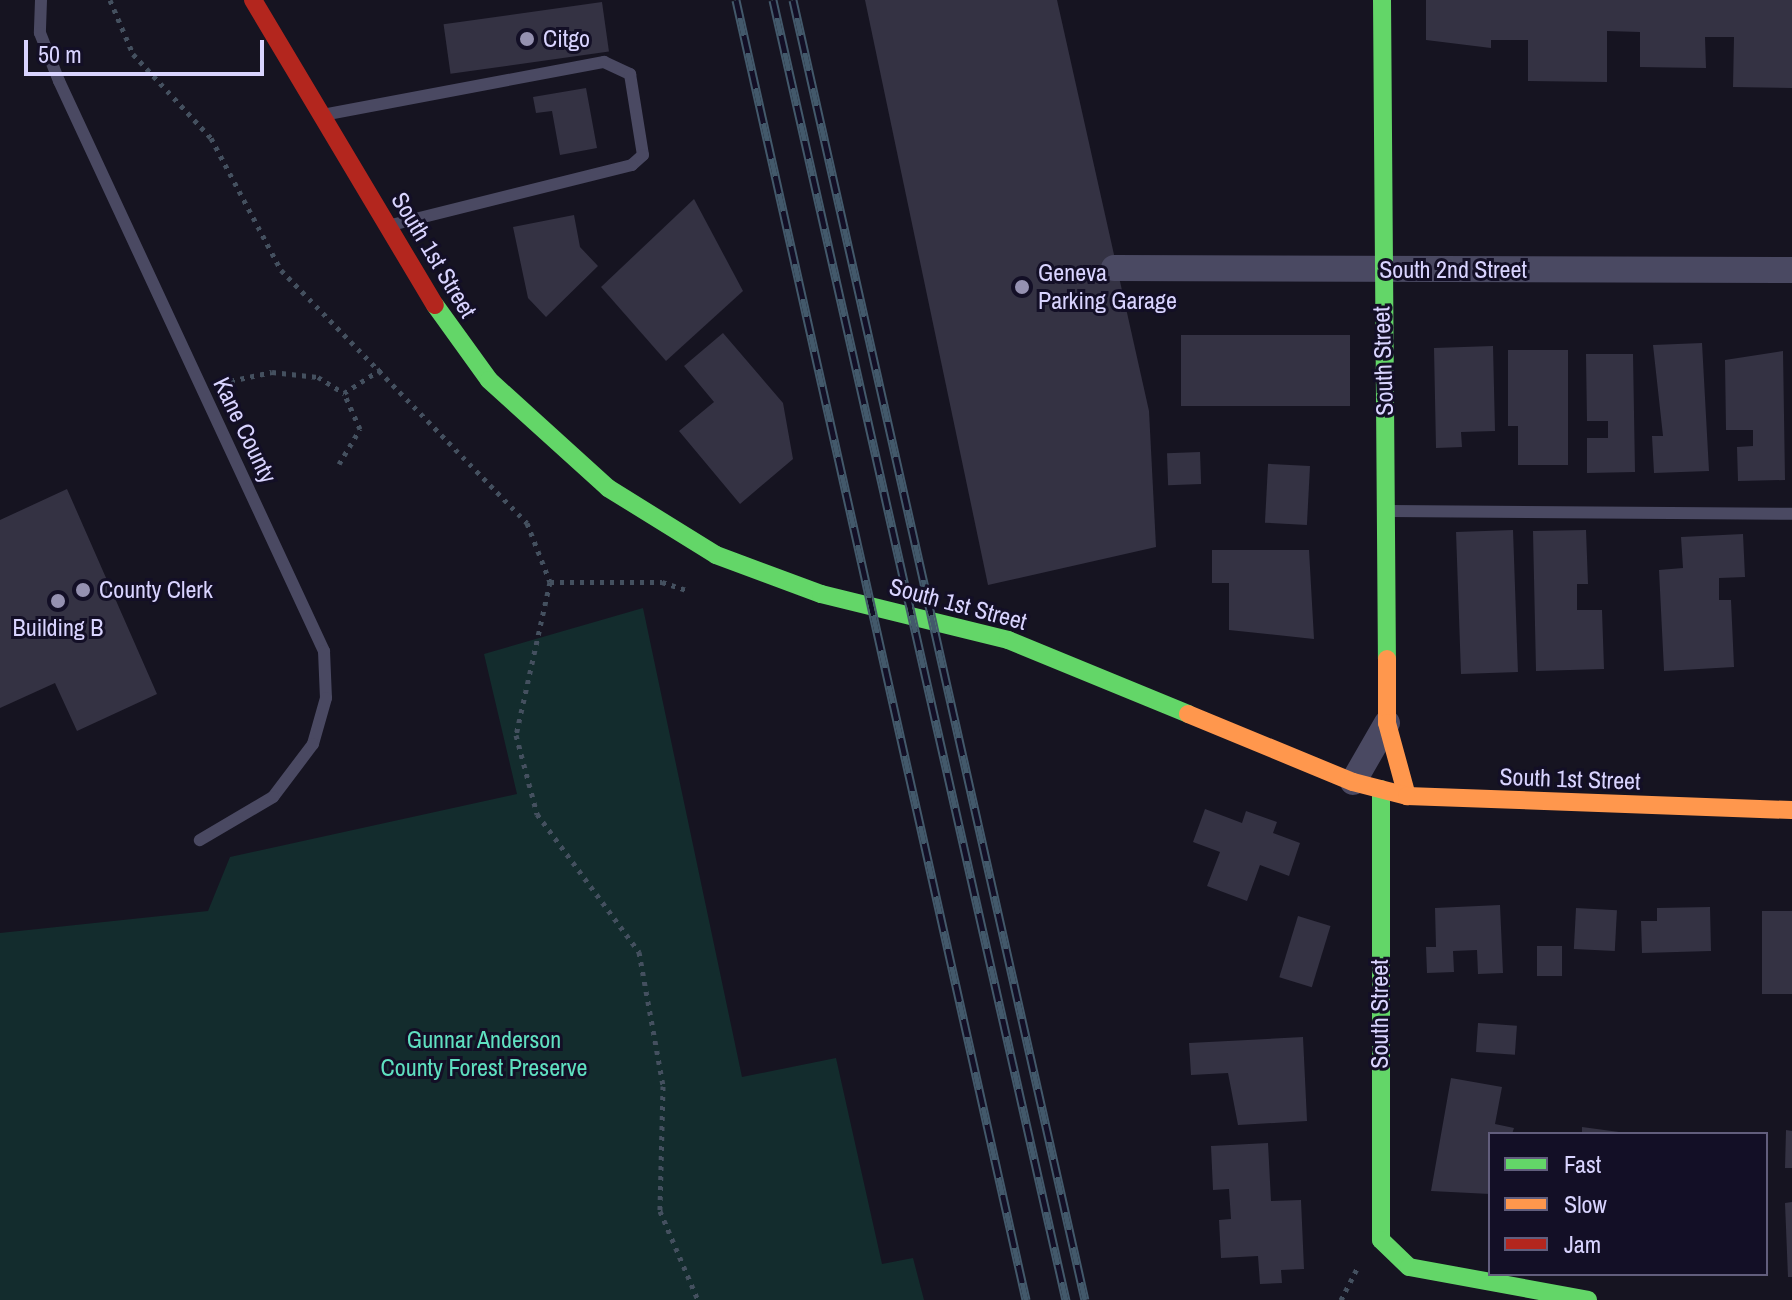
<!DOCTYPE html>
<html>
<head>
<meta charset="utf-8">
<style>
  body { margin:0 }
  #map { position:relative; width:1792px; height:1300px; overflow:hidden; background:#161421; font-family:"Archivo Narrow",sans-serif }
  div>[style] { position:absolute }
  .green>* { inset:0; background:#132c2d }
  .building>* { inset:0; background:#343243; transform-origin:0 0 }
  .path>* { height:5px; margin-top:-2.5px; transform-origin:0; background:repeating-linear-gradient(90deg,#44505f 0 4px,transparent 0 10px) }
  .lane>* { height:12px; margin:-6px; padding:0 6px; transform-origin:6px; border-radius:6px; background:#4a4962 }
  .street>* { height:26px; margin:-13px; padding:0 13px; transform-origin:13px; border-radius:13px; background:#4a4962 }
  .fast>* { height:18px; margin:-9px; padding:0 9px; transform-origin:9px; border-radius:9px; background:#63d668 }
  .slow>* { height:18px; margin:-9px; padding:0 9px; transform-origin:9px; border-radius:9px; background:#ff974d }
  .jam>* { height:18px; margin:-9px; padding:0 9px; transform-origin:9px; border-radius:9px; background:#b3261e }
  .rail>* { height:9px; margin-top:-4.5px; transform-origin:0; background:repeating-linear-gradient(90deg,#130f26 0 18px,#43596b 0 36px); box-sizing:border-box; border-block:2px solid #43596b }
  .dots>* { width:22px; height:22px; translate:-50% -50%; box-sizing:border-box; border:4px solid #130f26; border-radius:50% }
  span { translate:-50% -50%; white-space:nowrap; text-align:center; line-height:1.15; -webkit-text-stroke:6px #130f26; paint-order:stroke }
  .poi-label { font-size:24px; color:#d9d4ff }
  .left { translate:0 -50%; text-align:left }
  .street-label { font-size:24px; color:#d9d4ff }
  .park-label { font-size:24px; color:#5fe0c0 }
  .legend { position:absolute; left:1488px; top:1132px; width:280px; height:144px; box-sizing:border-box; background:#130f26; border:2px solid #625e7d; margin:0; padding:10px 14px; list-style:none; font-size:24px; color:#d9d4ff }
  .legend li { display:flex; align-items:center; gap:16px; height:40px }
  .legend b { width:40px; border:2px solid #625e7d }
  .scale { position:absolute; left:24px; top:40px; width:240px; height:36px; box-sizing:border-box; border:4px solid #d9d4ff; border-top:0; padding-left:10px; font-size:24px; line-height:28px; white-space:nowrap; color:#d9d4ff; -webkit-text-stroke:6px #130f26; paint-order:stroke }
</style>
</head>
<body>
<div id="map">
  <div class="green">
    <i style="clip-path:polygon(643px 608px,742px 1077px,836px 1058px,882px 1264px,913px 1258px,924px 1300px,0 1300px,0 933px,208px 911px,230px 857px,517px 794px,484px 654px)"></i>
  </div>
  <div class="building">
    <i style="clip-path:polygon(865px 0,1057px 0,1149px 411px,1156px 547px,988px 585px)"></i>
    <i style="clip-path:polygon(1426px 0,1792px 0,1792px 88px,1733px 87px,1734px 37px,1705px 37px,1706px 68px,1640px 67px,1640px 32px,1607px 31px,1607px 82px,1528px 81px,1528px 40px,1491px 40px,1491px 48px,1426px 40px)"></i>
    <i style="left:602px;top:2px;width:50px;height:160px;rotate:82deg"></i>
    <i style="clip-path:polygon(586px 88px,597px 148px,560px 155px,552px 111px,536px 113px,533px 97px)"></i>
    <i style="clip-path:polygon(694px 199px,743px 291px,666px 361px,601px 287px)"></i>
    <i style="clip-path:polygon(574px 215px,580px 247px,598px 266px,546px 317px,528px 298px,513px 227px)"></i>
    <i style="clip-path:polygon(723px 333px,783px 403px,793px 459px,740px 504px,679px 431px,714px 402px,684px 366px)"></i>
    <i style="left:1181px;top:335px;width:169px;height:71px"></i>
    <i style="clip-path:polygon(1702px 343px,1709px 471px,1654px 473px,1652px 436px,1663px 436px,1653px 345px)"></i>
    <i style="clip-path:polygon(1493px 346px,1495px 431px,1461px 432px,1462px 447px,1436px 448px,1434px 348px)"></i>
    <i style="clip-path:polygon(1508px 350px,1568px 350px,1568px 465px,1518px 465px,1518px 426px,1508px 426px)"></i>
    <i style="clip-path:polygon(1783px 351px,1785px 480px,1738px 481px,1737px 447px,1753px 446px,1753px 430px,1726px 430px,1725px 360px)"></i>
    <i style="clip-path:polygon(1586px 354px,1633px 354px,1635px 472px,1587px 473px,1587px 438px,1608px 438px,1608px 421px,1587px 421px)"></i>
    <i style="left:1200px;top:452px;width:32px;height:33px;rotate:88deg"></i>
    <i style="left:1310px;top:466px;width:59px;height:42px;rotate:93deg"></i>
    <i style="clip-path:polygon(67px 489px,157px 694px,77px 731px,55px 683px,0 708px,0 520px)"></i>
    <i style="left:1513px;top:530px;width:142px;height:57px;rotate:88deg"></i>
    <i style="clip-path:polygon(1586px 530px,1588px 584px,1577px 584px,1577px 610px,1602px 610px,1604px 669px,1536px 671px,1533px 531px)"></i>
    <i style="clip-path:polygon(1743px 534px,1745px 577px,1719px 578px,1719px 600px,1731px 600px,1734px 667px,1664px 671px,1659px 570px,1683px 568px,1681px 537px)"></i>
    <i style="clip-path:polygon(1212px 550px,1309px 550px,1314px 639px,1229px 630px,1229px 583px,1212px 583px)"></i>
    <i style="clip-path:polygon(1205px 809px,1242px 823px,1246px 811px,1277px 822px,1273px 833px,1300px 843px,1289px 876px,1260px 865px,1247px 901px,1207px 886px,1220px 852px,1193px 842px)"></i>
    <i style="clip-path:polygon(1500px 905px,1503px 973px,1478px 974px,1477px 950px,1453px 951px,1454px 972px,1427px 973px,1426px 947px,1436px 947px,1435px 908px)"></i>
    <i style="clip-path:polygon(1710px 907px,1711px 951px,1642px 953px,1641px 921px,1657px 921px,1657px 908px)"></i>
    <i style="left:1576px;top:908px;width:41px;height:41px;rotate:3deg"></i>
    <i style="left:1792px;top:911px;width:83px;height:30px;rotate:90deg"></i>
    <i style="left:1298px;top:916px;width:34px;height:64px;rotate:17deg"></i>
    <i style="left:1537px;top:946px;width:25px;height:30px"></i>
    <i style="left:1478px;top:1023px;width:39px;height:29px;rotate:4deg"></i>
    <i style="clip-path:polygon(1303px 1037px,1307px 1121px,1238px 1125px,1228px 1073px,1191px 1075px,1189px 1043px)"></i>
    <i style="clip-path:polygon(1451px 1078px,1502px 1087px,1495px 1124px,1514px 1128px,1512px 1134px,1490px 1134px,1490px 1194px,1431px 1191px)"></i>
    <i style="clip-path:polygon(1582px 1127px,1619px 1132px,1619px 1134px,1582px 1134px)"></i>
    <i style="clip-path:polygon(1786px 1130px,1792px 1131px,1792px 1168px,1785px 1168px)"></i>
    <i style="clip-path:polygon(1268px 1143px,1271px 1201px,1301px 1200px,1304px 1269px,1281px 1270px,1282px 1283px,1260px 1284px,1258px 1256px,1221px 1258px,1219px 1220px,1231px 1219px,1229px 1189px,1213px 1190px,1211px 1146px)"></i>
    <i style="clip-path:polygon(1792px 1202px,1792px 1277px,1788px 1277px,1785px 1203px)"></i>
  </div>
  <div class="path">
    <i style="left:110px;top:0;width:59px;rotate:66.9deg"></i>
    <i style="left:133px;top:54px;width:115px;rotate:47.1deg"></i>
    <i style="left:211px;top:138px;width:149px;rotate:62.1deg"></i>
    <i style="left:281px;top:270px;width:353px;rotate:45.8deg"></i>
    <i style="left:527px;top:523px;width:63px;rotate:68.7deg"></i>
    <i style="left:550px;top:582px;width:157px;rotate:102.5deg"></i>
    <i style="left:516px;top:735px;width:82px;rotate:75.1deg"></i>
    <i style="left:537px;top:814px;width:172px;rotate:53.5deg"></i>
    <i style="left:639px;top:952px;width:136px;rotate:79.8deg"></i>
    <i style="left:663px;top:1086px;width:125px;rotate:91.4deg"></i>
    <i style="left:660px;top:1211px;width:97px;rotate:66.9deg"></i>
    <i style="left:221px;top:383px;width:52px;rotate:-12.2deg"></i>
    <i style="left:272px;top:372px;width:46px;rotate:6.2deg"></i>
    <i style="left:318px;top:377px;width:31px;rotate:32deg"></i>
    <i style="left:344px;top:393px;width:46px;rotate:-32.7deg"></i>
    <i style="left:339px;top:464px;width:41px;rotate:-59deg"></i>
    <i style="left:360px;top:429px;width:39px;rotate:-114deg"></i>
    <i style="left:550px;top:582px;width:112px"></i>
    <i style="left:662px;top:582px;width:26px;rotate:18deg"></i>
    <i style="left:1341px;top:1300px;width:39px;rotate:-63deg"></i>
  </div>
  <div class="lane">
    <i style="left:41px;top:0;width:33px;rotate:92deg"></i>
    <i style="left:40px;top:33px;width:52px;rotate:68.4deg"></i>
    <i style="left:59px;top:81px;width:629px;rotate:65.07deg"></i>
    <i style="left:324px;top:651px;width:47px;rotate:87.6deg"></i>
    <i style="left:326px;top:698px;width:48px;rotate:105.8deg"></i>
    <i style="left:313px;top:744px;width:66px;rotate:127deg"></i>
    <i style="left:273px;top:797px;width:85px;rotate:149.5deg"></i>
    <i style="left:328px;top:114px;width:281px;rotate:-10.7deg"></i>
    <i style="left:604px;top:62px;width:29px;rotate:25deg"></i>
    <i style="left:630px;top:74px;width:82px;rotate:80.9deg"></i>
    <i style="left:643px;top:155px;width:15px;rotate:138deg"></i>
    <i style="left:632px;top:165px;width:247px;rotate:166deg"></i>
    <i style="left:1389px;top:511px;width:403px;rotate:0.4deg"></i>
  </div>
  <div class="street">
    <i style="left:1114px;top:268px;width:678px;rotate:0.17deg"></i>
    <i style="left:1353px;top:782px;width:68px;rotate:-60deg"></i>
  </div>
  <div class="fast">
    <i style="left:1382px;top:0;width:659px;rotate:89.57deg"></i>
    <i style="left:435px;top:305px;width:92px;rotate:54.2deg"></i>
    <i style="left:489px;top:380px;width:161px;rotate:42.2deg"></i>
    <i style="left:608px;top:488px;width:127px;rotate:31.8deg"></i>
    <i style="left:716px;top:555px;width:112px;rotate:20.4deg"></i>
    <i style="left:821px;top:594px;width:193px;rotate:13.8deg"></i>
    <i style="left:1008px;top:640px;width:195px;rotate:22.3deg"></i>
    <i style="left:1381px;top:789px;width:451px;rotate:90deg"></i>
    <i style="left:1381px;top:1240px;width:39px;rotate:44deg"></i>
    <i style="left:1409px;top:1267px;width:182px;rotate:10.4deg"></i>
  </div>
  <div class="slow">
    <i style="left:1387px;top:659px;width:64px;rotate:90deg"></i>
    <i style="left:1387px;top:723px;width:76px;rotate:74.7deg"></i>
    <i style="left:1188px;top:714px;width:178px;rotate:22.4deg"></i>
    <i style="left:1353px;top:782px;width:56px;rotate:14.5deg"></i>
    <i style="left:1407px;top:796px;width:385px;rotate:2.1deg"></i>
  </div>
  <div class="jam">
    <i style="left:253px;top:0;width:355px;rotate:59.2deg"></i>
  </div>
  <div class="rail">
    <i style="left:736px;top:0;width:1332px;rotate:77.42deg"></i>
    <i style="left:773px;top:0;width:1333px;rotate:77.3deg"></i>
    <i style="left:793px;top:0;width:1332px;rotate:77.34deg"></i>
  </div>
  <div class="dots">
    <i style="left:527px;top:39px;background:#9591b1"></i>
    <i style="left:1022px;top:287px;background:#9591b1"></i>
    <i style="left:83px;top:590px;background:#9591b1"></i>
    <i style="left:58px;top:601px;background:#9591b1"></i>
  </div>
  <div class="poi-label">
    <span class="left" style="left:543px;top:39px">Citgo</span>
    <span class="left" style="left:1038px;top:287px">Geneva<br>Parking Garage</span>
    <span class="left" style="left:99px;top:590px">County Clerk</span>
    <span style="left:58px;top:628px">Building B</span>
  </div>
  <div class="street-label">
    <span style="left:434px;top:255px;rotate:59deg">South 1st Street</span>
    <span style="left:1453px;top:270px">South 2nd Street</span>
    <span style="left:1383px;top:361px;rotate:-92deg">South Street</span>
    <span style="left:245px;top:430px;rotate:64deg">Kane County</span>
    <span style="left:958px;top:604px;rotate:15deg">South 1st Street</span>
    <span style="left:1570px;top:779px;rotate:2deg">South 1st Street</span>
    <span style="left:1380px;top:1014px;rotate:-90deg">South Street</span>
  </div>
  <div class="park-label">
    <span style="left:484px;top:1054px">Gunnar Anderson<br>County Forest Preserve</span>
  </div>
  <ul class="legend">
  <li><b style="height:10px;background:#63d668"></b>Fast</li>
  <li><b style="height:10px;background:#ff974d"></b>Slow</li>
  <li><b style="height:10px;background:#b3261e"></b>Jam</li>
  </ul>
  <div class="scale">50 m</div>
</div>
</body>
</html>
